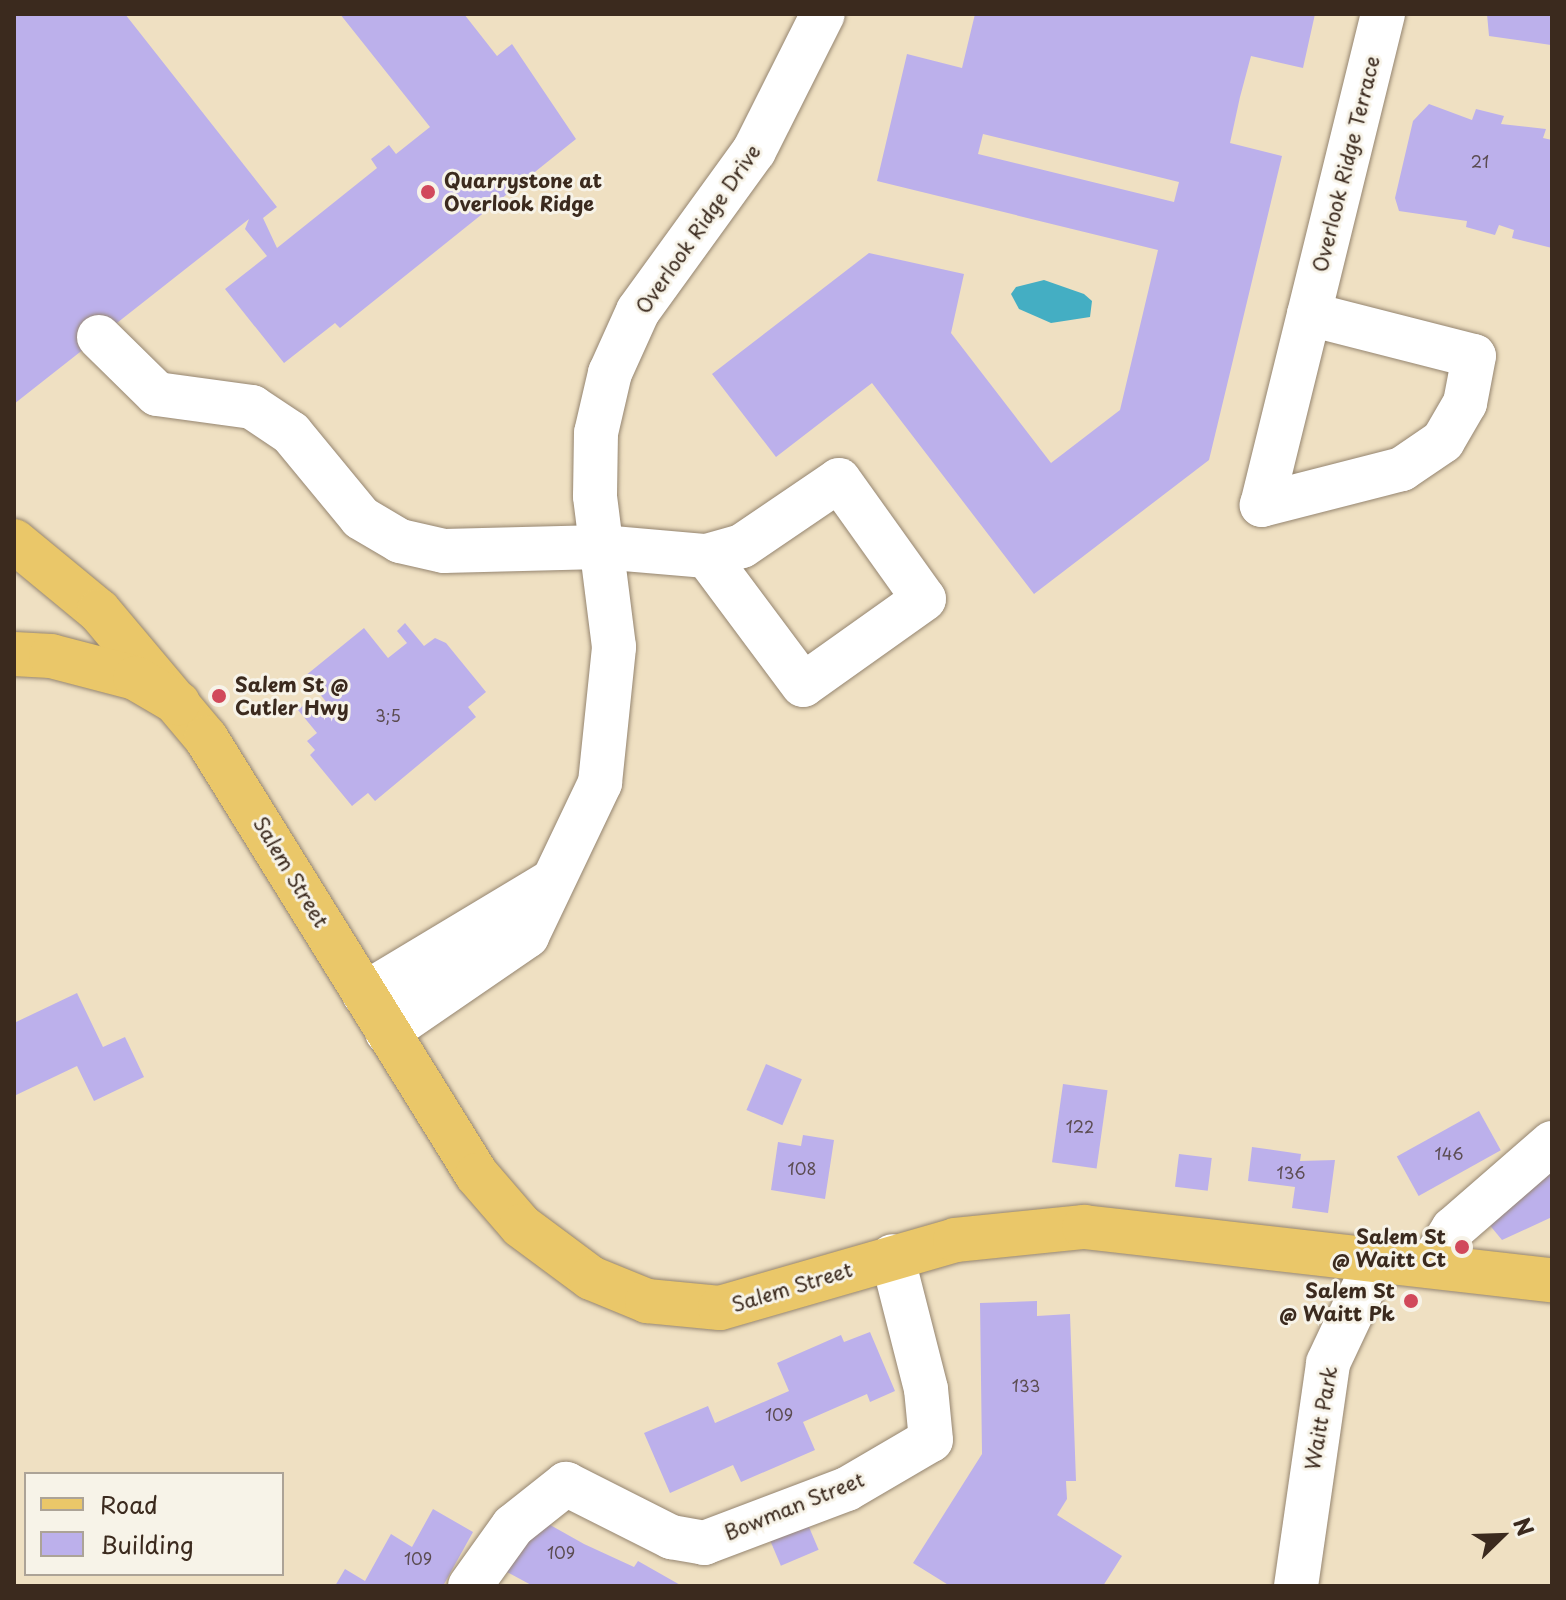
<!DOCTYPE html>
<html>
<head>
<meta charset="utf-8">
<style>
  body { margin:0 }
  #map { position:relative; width:1566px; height:1600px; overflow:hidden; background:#efe0c2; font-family:"Playpen Sans",sans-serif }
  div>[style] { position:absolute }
  .water>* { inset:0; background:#44aec3 }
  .building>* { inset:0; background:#bcb0eb; transform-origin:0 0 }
  .roads { filter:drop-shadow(0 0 2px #958570) drop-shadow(0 0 2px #958570) }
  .minor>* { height:44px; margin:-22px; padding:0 22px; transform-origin:22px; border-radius:22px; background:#fff }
  .major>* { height:44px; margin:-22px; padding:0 22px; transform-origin:22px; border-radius:22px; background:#eac769 }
  .highway>* { height:44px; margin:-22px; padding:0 22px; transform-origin:22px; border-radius:22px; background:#eac769 }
  .dots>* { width:22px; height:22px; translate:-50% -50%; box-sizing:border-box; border:4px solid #f7f3e8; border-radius:50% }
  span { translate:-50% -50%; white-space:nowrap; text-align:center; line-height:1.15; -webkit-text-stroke:6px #f7f3e8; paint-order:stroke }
  .number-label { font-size:16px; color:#5b4c51 }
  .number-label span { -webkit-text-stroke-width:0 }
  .street-label { font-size:20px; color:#3b2a1e }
  .poi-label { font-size:20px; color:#3b2a1e; font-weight:700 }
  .left { translate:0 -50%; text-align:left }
  .right { translate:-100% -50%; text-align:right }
  .frame { position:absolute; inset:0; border:16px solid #3b2a1e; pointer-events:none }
  .legend { position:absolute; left:24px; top:1472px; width:260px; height:104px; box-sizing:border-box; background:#f7f3e8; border:2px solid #aca397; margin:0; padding:10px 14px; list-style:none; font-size:24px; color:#3b2a1e }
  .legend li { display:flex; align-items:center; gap:16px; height:40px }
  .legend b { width:40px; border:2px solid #aca397 }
  .north { position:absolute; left:1462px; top:1496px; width:80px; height:80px; -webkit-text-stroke:6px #f7f3e8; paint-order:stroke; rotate:67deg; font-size:22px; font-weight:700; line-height:32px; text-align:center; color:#3b2a1e }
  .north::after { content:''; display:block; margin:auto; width:28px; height:36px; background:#3b2a1e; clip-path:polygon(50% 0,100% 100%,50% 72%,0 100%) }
</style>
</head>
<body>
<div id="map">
  <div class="water">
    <i style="clip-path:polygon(1044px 280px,1084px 294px,1092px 301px,1090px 317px,1051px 323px,1019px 309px,1011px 294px,1016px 287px)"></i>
  </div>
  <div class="building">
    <i style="clip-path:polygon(14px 14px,125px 14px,277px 207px,263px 218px,277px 248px,377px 168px,371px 159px,389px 145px,396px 154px,430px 127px,340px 14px,464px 14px,497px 56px,512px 44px,576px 139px,340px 328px,335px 323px,284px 363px,225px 289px,267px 256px,245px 229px,249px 219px,14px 404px)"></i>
    <i style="clip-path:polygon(evenodd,975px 14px,1315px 14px,1303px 68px,1251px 56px,1240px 97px,1230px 143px,1282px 156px,1209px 460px,1034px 594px,872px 383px,776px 457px,712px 374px,869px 253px,964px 274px,951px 333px,1051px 463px,1120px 410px,1158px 250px,877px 181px,907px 54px,962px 68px,975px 14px,983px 134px,1179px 182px,1174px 202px,978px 154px,983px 134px)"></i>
    <i style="clip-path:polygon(1487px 14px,1552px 14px,1551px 45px,1489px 36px)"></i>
    <i style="clip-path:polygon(1429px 104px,1472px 120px,1476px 109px,1504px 116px,1501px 124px,1546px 129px,1543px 138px,1552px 140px,1552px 248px,1512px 238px,1514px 230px,1499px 225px,1495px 235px,1466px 227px,1467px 221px,1399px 211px,1395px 198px,1413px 121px)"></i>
    <i style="clip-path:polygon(405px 623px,424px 646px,435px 638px,446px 643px,486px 692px,468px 707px,476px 717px,375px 801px,368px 793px,352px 806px,310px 755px,315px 750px,307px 741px,317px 733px,298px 710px,308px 701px,318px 713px,328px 704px,305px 676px,364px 628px,388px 658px,407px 643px,397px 631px)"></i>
    <i style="clip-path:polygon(77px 993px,103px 1047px,125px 1037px,144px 1077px,94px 1101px,77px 1066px,14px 1096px,14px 1023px)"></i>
    <i style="left:766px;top:1064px;width:39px;height:50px;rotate:23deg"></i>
    <i style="left:1063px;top:1084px;width:45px;height:79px;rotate:8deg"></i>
    <i style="left:1479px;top:1111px;width:45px;height:94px;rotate:61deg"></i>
    <i style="clip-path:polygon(803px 1135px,834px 1140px,825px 1199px,771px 1190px,778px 1142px,801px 1146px)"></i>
    <i style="clip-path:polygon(1252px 1147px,1301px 1154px,1300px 1161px,1335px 1160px,1328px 1213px,1292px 1208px,1295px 1187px,1248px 1181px)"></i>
    <i style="left:1179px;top:1154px;width:33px;height:33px;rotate:7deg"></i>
    <i style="clip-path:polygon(1552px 1166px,1552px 1217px,1502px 1240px,1483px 1217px)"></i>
    <i style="clip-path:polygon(1037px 1301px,1037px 1316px,1070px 1314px,1076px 1481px,1066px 1481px,1067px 1499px,1057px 1515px,1122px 1556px,1103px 1586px,950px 1586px,913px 1563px,982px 1454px,980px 1303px)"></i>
    <i style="clip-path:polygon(870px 1332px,895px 1391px,870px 1402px,867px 1394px,803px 1422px,815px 1450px,741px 1482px,733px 1465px,670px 1493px,644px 1433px,708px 1406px,715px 1423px,789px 1391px,777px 1363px,841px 1335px,844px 1342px)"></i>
    <i style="clip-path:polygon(433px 1509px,473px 1532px,443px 1586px,335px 1586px,345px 1569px,365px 1581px,391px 1534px,412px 1547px)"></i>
    <i style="left:803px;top:1513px;width:40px;height:41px;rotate:67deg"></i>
    <i style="clip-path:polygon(536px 1517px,584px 1544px,634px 1567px,638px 1561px,682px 1586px,533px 1586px,505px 1571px)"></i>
  </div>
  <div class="roads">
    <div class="minor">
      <i style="left:1309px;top:314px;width:170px;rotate:14.3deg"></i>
      <i style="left:1474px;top:356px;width:48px;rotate:100.8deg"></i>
      <i style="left:1465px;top:403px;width:44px;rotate:120.1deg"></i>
      <i style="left:1443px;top:441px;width:50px;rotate:145.7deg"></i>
      <i style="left:1402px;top:469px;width:145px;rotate:165.6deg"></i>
      <i style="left:1262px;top:505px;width:506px;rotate:-76.16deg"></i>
      <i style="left:99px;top:337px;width:81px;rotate:44.5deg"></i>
      <i style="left:157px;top:394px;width:96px;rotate:7.8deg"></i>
      <i style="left:252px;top:407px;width:47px;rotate:33.7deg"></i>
      <i style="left:291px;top:433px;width:110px;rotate:50.5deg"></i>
      <i style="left:361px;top:518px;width:45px;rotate:30.5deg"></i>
      <i style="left:400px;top:541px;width:45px;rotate:12.8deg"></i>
      <i style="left:444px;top:551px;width:157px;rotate:-1.5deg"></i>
      <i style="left:601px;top:547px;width:106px;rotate:4.9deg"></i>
      <i style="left:707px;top:556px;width:36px;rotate:-16deg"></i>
      <i style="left:742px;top:546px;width:117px;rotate:-34.2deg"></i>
      <i style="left:839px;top:480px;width:146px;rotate:54.5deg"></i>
      <i style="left:924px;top:599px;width:148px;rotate:144.6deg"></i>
      <i style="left:803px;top:685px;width:161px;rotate:-126.7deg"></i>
      <i style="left:364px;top:994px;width:216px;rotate:-31deg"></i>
      <i style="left:387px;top:1032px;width:170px;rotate:-34.4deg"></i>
      <i style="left:527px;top:936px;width:170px;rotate:-64.5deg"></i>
      <i style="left:600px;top:783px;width:137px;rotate:-84.1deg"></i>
      <i style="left:614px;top:647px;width:152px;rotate:-97.2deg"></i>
      <i style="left:595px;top:496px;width:63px;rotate:-89.1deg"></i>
      <i style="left:596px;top:433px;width:62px;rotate:-76.9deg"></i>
      <i style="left:610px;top:373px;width:68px;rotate:-65.7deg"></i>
      <i style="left:638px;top:311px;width:198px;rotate:-54.1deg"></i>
      <i style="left:754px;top:151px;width:153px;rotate:-63.3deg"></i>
      <i style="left:1430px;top:1266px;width:44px;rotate:-58.1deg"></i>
      <i style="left:1453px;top:1229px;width:131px;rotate:-41deg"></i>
      <i style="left:470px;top:1586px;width:74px;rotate:-54.4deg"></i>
      <i style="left:513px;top:1526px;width:68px;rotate:-38.4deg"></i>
      <i style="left:566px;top:1484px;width:118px;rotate:26.8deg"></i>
      <i style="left:671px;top:1537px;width:34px;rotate:10deg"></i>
      <i style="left:704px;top:1543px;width:153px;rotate:-20.7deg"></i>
      <i style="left:847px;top:1489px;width:97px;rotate:-30.3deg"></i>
      <i style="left:931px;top:1440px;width:51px;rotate:-95.6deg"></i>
      <i style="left:926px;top:1389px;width:137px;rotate:-104.3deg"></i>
      <i style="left:1296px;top:1586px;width:225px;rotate:-81.8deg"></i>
      <i style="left:1328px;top:1363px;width:115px;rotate:-64.8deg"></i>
    </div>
    <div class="major">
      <i style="left:14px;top:541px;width:110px;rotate:39.5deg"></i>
      <i style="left:99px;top:611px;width:166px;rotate:49.9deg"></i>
      <i style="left:206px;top:738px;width:514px;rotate:58.2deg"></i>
      <i style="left:477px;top:1175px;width:67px;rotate:49.2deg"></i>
      <i style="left:521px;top:1226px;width:87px;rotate:36.6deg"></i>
      <i style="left:591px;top:1278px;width:61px;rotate:22.3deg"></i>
      <i style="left:647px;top:1301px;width:73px;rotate:5.5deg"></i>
      <i style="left:720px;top:1308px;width:245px;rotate:-16.1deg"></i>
      <i style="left:955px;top:1240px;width:130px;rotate:-5.8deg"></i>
      <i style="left:1084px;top:1227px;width:471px;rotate:6.5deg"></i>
    </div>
    <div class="highway">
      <i style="left:14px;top:654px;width:37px;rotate:3deg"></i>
      <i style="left:51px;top:656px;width:87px;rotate:14.7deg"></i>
      <i style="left:135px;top:678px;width:50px;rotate:30.2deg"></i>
    </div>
  </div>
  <div class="dots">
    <i style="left:428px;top:192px;background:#d1495b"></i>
    <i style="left:219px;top:696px;background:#d1495b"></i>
    <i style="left:1462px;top:1247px;background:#d1495b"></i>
    <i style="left:1411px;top:1301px;background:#d1495b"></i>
  </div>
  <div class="number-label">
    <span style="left:1480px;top:161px">21</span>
    <span style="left:388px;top:715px">3;5</span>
    <span style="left:1080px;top:1126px">122</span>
    <span style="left:1449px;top:1153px">146</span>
    <span style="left:802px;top:1168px">108</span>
    <span style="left:1291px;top:1172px">136</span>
    <span style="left:1026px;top:1385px">133</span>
    <span style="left:779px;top:1414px">109</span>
    <span style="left:561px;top:1552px">109</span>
    <span style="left:418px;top:1558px">109</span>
  </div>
  <div class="street-label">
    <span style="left:1346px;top:164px;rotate:-76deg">Overlook Ridge Terrace</span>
    <span style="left:698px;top:229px;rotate:-55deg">Overlook Ridge Drive</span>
    <span style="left:291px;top:872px;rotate:59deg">Salem Street</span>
    <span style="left:792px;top:1287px;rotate:-17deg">Salem Street</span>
    <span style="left:1321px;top:1418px;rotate:-80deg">Waitt Park</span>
    <span style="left:794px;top:1506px;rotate:-22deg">Bowman Street</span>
  </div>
  <div class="poi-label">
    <span class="left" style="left:444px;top:192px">Quarrystone at<br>Overlook Ridge</span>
    <span class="left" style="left:235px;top:696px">Salem St @<br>Cutler Hwy</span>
    <span class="right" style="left:1446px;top:1248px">Salem St<br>@ Waitt Ct</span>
    <span class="right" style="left:1395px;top:1302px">Salem St<br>@ Waitt Pk</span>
  </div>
  <div class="frame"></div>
  <ul class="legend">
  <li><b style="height:10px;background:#eac769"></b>Road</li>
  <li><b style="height:22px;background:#bcb0eb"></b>Building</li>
  </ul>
  <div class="north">N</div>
</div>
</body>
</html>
